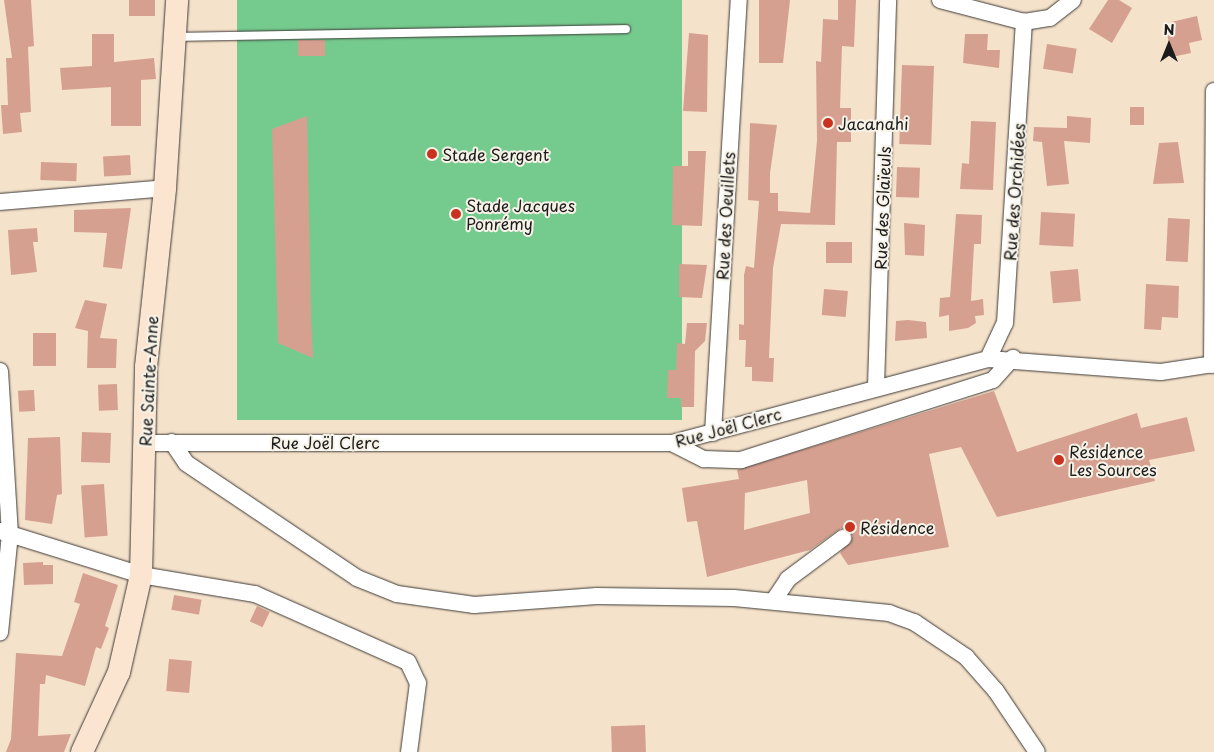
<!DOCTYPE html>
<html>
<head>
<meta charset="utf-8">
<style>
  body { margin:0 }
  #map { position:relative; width:1214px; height:752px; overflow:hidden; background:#f5e2cb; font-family:"Playpen Sans",sans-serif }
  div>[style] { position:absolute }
  .green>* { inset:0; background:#75ca8e; transform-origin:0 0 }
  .building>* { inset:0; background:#d6a090; transform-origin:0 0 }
  .roads { filter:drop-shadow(0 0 1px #3d3a36) drop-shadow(0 0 1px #3d3a36) }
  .lane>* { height:8px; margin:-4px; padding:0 4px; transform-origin:4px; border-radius:4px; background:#fff }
  .street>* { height:16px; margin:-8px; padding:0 8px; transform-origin:8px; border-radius:8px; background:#fff }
  .secondary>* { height:22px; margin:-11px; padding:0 11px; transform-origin:11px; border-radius:11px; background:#fce5d0 }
  .dots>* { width:14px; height:14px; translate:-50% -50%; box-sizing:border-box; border:2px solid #f7f3e8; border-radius:50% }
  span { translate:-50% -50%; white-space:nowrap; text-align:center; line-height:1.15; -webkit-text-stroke:4px #f7f3e8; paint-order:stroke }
  .poi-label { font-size:16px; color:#1c1c1c }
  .left { translate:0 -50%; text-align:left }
  .street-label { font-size:16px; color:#1c1c1c }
  .north { position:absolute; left:1144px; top:20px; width:50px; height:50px; -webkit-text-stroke:4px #f7f3e8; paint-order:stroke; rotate:0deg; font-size:14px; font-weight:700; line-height:20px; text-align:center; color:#1c1c1c }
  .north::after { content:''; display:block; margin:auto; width:18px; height:22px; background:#1c1c1c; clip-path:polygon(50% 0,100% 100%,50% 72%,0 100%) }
</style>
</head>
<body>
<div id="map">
  <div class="green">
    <i style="left:237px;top:0;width:445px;height:420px"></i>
  </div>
  <div class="building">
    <i style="clip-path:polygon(4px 0,31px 0,34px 46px,28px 47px,31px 112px,20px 113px,22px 132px,3px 134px,1px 105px,8px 105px,6px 58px,12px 58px)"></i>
    <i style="left:129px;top:0;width:26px;height:16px"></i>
    <i style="clip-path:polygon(759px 0,790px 0,783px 63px,759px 63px)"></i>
    <i style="clip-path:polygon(838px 0,856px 0,854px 47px,842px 46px,840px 108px,851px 108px,851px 142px,837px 142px,835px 225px,781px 224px,773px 268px,769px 358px,774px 358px,773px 382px,752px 381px,752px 367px,745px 367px,746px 340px,739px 340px,739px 324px,744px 325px,744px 275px,746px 266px,754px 268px,759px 201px,748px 200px,750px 123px,777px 125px,770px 173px,770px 193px,778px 193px,778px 211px,810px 213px,817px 141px,816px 61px,821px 62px,823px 19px,838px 20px)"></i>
    <i style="clip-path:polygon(1108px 0,1119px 0,1132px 8px,1112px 43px,1089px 29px)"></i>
    <i style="clip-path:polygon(1197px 16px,1202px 40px,1189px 43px,1191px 53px,1172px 57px,1167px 34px,1173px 33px,1171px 22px)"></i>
    <i style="clip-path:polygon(689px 33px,708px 35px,707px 112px,683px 111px)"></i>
    <i style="clip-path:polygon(92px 34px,114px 34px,114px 62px,154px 58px,156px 79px,141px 80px,141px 126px,111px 126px,111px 87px,62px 90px,60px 68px,92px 66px)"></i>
    <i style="clip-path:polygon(965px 34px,988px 34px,987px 50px,1000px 50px,999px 68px,963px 63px)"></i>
    <i style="left:298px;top:40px;width:27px;height:16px"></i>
    <i style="left:1047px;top:44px;width:30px;height:25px;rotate:9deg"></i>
    <i style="left:902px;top:65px;width:32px;height:79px;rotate:2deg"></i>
    <i style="left:1130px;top:107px;width:14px;height:18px"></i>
    <i style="clip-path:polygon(307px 116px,311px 318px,313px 358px,278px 343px,272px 129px)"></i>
    <i style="clip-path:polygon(1067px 116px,1091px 118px,1090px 143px,1064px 141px,1069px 184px,1047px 186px,1042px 142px,1033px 141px,1034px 127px,1067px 128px)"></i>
    <i style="clip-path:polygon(971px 121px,996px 122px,993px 190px,960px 189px,962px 163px,969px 164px)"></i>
    <i style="clip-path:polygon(1178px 142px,1184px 183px,1153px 184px,1159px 143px)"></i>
    <i style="clip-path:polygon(688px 151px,706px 151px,702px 226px,672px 225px,673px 166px,688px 166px)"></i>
    <i style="left:130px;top:155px;width:20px;height:27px;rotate:87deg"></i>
    <i style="left:41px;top:162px;width:36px;height:18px;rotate:2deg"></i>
    <i style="left:897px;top:167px;width:23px;height:30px;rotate:2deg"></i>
    <i style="clip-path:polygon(131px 208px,122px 269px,103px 267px,107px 233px,74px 232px,74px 210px)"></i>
    <i style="left:1041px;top:212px;width:34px;height:33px;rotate:3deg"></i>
    <i style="clip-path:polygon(956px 214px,982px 215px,981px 244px,974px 244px,971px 301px,983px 299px,984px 315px,975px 316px,976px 323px,968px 328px,949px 331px,949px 315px,939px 317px,940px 298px,950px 297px)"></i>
    <i style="left:1168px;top:218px;width:22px;height:43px;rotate:3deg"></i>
    <i style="clip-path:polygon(904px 223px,925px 225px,924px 256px,905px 255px)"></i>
    <i style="clip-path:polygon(37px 228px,38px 242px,33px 242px,37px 272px,11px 275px,8px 230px)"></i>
    <i style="left:826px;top:242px;width:26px;height:21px"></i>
    <i style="clip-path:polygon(679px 264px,707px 265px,702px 298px,679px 297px)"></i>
    <i style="left:1078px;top:269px;width:32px;height:28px;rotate:85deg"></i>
    <i style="clip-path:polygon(1146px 284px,1179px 286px,1178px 318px,1162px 317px,1161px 330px,1144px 329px)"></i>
    <i style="left:824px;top:289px;width:24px;height:26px;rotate:5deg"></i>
    <i style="clip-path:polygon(85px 300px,107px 304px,100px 338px,117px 339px,116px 368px,87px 368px,88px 331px,75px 328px)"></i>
    <i style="clip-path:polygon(908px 320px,926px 322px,927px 338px,895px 341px,896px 321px)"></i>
    <i style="clip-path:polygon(687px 323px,707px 323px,705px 341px,695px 351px,694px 407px,681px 407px,681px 398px,667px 398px,668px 370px,676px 370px,677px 343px,685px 344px)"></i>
    <i style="left:33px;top:333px;width:23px;height:33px"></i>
    <i style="left:117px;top:384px;width:26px;height:19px;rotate:88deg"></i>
    <i style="left:34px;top:390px;width:21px;height:16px;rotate:87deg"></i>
    <i style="clip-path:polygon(evenodd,994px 391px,1017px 452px,1137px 413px,1141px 428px,1187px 417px,1195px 451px,1149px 460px,1155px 481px,997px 517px,961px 447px,929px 454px,949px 547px,848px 565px,840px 553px,853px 536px,841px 528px,810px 550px,707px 577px,697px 521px,687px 522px,682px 488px,739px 479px,737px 470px,994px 391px,807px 480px,810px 513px,744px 530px,745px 493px,807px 480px)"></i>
    <i style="left:82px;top:432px;width:29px;height:30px;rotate:2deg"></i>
    <i style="clip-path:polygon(60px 437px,62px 494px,57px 495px,52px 524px,25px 520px,28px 438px)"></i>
    <i style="left:104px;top:484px;width:52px;height:23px;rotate:86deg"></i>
    <i style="clip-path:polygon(43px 562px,43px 565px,53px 565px,53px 584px,24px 585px,23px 563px)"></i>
    <i style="clip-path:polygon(83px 573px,118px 585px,105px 626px,109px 628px,101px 649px,96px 647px,85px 686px,46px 675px,45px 684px,40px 684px,38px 736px,71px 734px,64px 752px,6px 752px,11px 739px,16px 653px,62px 656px,80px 604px,74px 602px)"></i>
    <i style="left:174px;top:595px;width:28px;height:15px;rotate:10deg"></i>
    <i style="left:257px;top:606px;width:14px;height:17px;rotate:25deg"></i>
    <i style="left:169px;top:659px;width:23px;height:32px;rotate:5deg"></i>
    <i style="left:645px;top:725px;width:27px;height:34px;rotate:88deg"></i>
  </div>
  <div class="roads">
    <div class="lane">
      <i style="left:176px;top:37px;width:450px;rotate:-1deg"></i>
    </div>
    <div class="street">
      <i style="left:940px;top:0;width:87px;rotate:14.7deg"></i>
      <i style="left:1024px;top:22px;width:26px;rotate:-9deg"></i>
      <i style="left:1050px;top:18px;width:29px;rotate:-38deg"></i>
      <i style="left:0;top:202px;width:166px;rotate:-4.8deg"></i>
      <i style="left:988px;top:359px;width:40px;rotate:-65deg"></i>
      <i style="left:1005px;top:323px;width:302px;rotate:-86.4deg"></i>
      <i style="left:1212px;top:365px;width:274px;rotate:-89.6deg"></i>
      <i style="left:0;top:371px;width:163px;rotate:86.5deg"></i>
      <i style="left:10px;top:534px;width:99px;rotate:95.8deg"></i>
      <i style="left:876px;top:386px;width:386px;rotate:-88.2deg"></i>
      <i style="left:713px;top:433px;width:434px;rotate:-86.6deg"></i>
      <i style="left:172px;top:442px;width:25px;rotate:56deg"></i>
      <i style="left:186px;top:463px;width:206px;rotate:33.9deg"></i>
      <i style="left:357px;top:578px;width:43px;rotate:21.8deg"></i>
      <i style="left:397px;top:594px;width:78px;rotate:8.1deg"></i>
      <i style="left:474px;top:605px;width:123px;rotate:-4.2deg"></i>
      <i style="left:597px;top:596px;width:137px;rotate:0.8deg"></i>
      <i style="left:734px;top:598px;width:156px;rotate:5.5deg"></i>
      <i style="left:889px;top:613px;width:27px;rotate:20deg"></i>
      <i style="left:914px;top:622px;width:63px;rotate:33.9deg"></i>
      <i style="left:966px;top:657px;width:45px;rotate:48.6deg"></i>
      <i style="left:996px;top:691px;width:73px;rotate:56.1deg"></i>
      <i style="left:144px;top:443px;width:528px"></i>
      <i style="left:672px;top:443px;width:327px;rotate:-14.9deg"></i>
      <i style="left:988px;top:359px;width:173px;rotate:4.3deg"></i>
      <i style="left:1161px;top:372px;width:54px;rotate:-8.6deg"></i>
      <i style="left:672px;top:443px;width:36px;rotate:27deg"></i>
      <i style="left:704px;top:459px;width:37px;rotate:2deg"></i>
      <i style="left:741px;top:460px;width:264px;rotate:-17.6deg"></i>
      <i style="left:993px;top:380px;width:30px;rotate:-48deg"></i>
      <i style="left:0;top:531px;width:148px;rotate:17.3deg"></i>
      <i style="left:141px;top:575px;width:116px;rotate:9.5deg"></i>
      <i style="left:255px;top:594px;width:167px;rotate:24deg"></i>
      <i style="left:408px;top:662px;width:23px;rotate:65deg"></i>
      <i style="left:418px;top:683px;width:70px;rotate:97.4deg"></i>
      <i style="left:774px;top:600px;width:25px;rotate:-56deg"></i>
      <i style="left:788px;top:579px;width:69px;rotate:-36.7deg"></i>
    </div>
    <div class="secondary">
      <i style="left:82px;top:752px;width:88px;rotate:-65.2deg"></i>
      <i style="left:119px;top:672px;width:99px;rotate:-77.2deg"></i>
      <i style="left:141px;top:575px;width:208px;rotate:-88.6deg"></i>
      <i style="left:146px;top:367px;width:180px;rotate:-83.9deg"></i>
      <i style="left:165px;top:188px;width:188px;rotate:-86.3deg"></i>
    </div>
  </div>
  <div class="dots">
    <i style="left:828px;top:123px;background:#c8321e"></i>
    <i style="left:432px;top:154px;background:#c8321e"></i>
    <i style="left:456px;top:214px;background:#c8321e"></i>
    <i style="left:1059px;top:460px;background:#c8321e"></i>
    <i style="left:850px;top:527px;background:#c8321e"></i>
  </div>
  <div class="poi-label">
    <span class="left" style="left:838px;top:123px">Jacanahi</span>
    <span class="left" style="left:442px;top:154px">Stade Sergent</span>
    <span class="left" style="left:466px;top:214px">Stade Jacques<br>Ponrémy</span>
    <span class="left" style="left:1069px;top:460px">Résidence<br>Les Sources</span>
    <span class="left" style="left:860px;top:527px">Résidence</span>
  </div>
  <div class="street-label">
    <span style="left:1014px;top:192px;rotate:-86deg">Rue des Orchidées</span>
    <span style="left:882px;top:208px;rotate:-88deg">Rue des Glaïeuls</span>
    <span style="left:725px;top:216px;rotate:-87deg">Rue des Oeuillets</span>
    <span style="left:148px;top:381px;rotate:-87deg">Rue Sainte-Anne</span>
    <span style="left:728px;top:427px;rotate:-15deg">Rue Joël Clerc</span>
    <span style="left:325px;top:442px">Rue Joël Clerc</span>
  </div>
  <div class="north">N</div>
</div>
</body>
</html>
